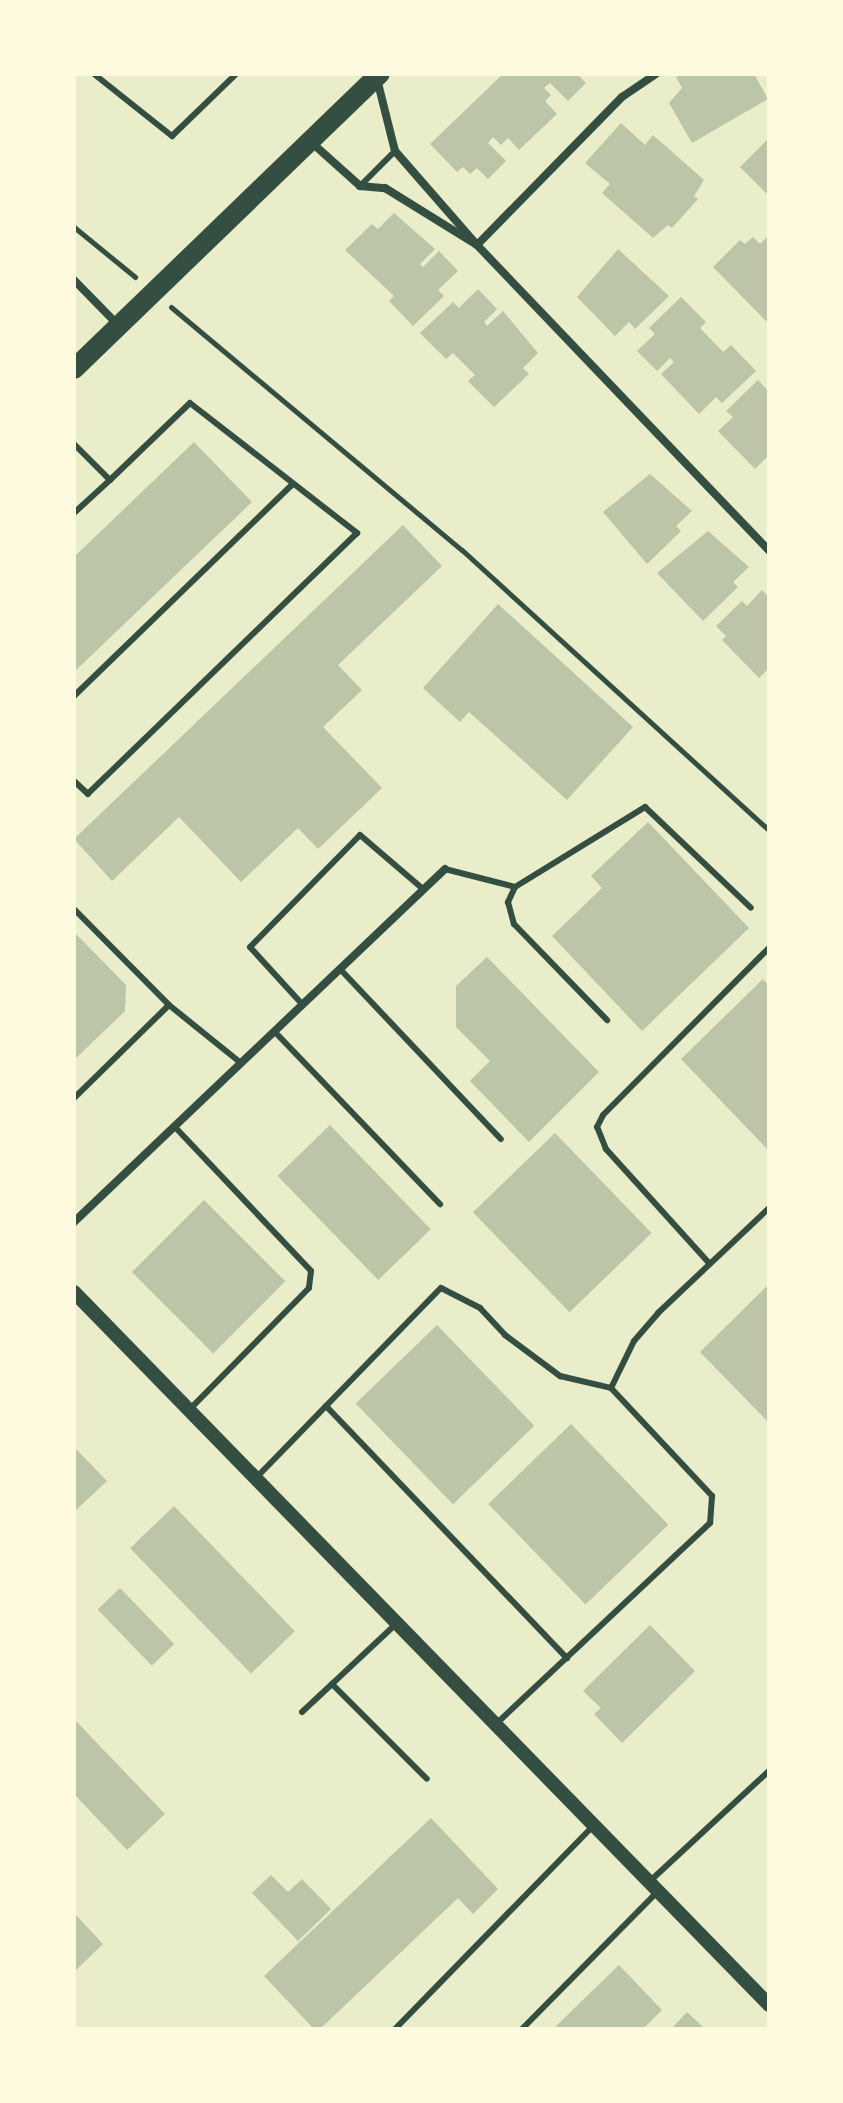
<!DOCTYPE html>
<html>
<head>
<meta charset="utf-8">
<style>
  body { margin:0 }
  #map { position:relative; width:843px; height:2103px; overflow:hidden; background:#e9edc9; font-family:"Sofia Sans Condensed",sans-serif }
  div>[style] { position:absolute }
  .building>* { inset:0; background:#bcc5a7; transform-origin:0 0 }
  .path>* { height:5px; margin:-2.5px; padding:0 2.5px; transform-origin:2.5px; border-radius:2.5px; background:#344e41 }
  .service>* { height:6px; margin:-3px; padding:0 3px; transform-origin:3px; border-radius:3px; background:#344e41 }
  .minor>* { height:8px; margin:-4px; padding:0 4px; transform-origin:4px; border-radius:4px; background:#344e41 }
  .tertiary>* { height:14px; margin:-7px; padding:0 7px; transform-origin:7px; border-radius:7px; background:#344e41 }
  .primary>* { height:20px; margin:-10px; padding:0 10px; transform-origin:10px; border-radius:10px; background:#344e41 }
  span { translate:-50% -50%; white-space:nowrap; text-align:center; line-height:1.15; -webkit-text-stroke:6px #fefae0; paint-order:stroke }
  .frame { position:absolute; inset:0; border:76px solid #fefae0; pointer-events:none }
</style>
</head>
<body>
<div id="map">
  <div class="building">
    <i style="clip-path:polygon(503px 74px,577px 74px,586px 83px,568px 101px,550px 83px,544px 88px,551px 95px,545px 101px,557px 114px,519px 150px,508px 138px,501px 145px,493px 137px,488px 143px,506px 161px,488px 179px,477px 168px,470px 174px,463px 167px,457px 172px,430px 144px)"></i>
    <i style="clip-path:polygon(682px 74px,754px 74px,768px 99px,692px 143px,669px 103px,682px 88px,676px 77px)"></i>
    <i style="clip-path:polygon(621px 123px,645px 145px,653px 135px,704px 180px,694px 196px,698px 199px,672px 228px,668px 225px,653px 238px,602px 193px,610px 184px,585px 163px)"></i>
    <i style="clip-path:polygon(769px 138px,769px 196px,740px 167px)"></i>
    <i style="clip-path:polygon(394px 213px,435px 249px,420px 264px,423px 267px,439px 251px,458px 271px,438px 290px,444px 296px,413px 326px,389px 301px,394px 296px,345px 250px,372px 224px,378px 229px)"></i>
    <i style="clip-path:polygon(769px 235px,769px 324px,713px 267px,740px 240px,745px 244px,753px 237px,760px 244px)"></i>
    <i style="clip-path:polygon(618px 249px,669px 296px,635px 329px,629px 322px,615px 336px,577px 297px)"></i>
    <i style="clip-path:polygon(478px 289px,497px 309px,484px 322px,487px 326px,503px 311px,538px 353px,523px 368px,529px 374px,494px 407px,468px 381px,475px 375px,453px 353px,446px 359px,420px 333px,453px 302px,459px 308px)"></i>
    <i style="clip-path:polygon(681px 297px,706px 322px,700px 328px,723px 352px,731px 345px,756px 371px,722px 403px,716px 397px,699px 414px,661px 374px,674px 362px,670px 358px,657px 371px,637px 351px,655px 334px,649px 328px)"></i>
    <i style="clip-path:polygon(758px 380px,769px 392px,769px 455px,755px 469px,718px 431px,733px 417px,726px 411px)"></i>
    <i style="clip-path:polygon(194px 442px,252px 502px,74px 672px,74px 557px)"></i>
    <i style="clip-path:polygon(650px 474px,692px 511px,676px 526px,681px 531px,647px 564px,603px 512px)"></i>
    <i style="clip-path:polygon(403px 525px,442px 566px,338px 665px,362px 690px,323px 727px,382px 788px,318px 849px,298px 828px,241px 882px,179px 817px,112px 881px,74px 839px)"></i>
    <i style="clip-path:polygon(708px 531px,749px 567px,733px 582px,738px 587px,703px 621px,657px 573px)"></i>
    <i style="clip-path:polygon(762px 590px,769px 597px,769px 668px,759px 678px,722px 640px,726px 636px,716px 626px,742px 601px,747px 606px)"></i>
    <i style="clip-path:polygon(498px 604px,633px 727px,567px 800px,469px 712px,460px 722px,423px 688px)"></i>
    <i style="clip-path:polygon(648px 822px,749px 928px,642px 1031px,552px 936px,602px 888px,591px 876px)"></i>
    <i style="clip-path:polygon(74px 932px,126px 985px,125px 1011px,74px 1060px)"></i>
    <i style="clip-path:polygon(487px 957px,599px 1072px,529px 1142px,470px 1081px,490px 1061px,456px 1027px,456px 986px)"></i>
    <i style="clip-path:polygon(763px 979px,769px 986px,769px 1151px,681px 1059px)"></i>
    <i style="left:330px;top:1125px;width:145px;height:73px;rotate:46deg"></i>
    <i style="left:555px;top:1133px;width:139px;height:114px;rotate:46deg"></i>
    <i style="left:204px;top:1200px;width:115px;height:102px;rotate:45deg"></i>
    <i style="clip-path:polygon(769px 1284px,769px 1423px,700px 1352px)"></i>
    <i style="left:437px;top:1325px;width:140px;height:113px;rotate:46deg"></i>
    <i style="left:571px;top:1424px;width:140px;height:115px;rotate:46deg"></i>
    <i style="clip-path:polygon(74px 1447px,107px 1481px,74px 1512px)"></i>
    <i style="left:174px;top:1506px;width:174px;height:61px;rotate:46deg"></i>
    <i style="left:120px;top:1588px;width:78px;height:31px;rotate:46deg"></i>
    <i style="clip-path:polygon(650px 1625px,695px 1671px,622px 1743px,594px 1714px,601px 1708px,583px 1691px)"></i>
    <i style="clip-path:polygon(74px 1719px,165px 1814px,127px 1850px,74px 1794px)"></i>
    <i style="clip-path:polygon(431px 1818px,498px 1889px,473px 1914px,458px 1898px,320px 2029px,314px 2029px,264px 1976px)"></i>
    <i style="clip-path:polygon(271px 1875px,288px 1892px,302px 1879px,331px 1909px,298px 1941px,252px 1893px)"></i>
    <i style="clip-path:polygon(74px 1913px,103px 1944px,74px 1972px)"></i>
    <i style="clip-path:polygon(619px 1965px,662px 2010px,643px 2029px,553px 2029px)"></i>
    <i style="clip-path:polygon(687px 2012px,705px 2029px,671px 2029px)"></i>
  </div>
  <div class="path">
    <i style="left:74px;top:227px;width:79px;rotate:39.3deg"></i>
    <i style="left:171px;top:307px;width:379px;rotate:39.9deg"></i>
    <i style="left:462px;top:550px;width:416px;rotate:42.4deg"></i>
  </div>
  <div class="service">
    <i style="left:94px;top:74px;width:100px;rotate:38.5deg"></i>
    <i style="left:172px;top:136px;width:89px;rotate:-44.1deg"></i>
    <i style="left:360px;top:186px;width:49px;rotate:-45deg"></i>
    <i style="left:74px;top:444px;width:51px;rotate:45deg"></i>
    <i style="left:110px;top:480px;width:111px;rotate:-43.9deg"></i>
    <i style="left:190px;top:403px;width:212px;rotate:37.9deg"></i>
    <i style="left:357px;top:533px;width:375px;rotate:135.9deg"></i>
    <i style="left:88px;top:794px;width:19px;rotate:-137deg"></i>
    <i style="left:74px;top:513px;width:49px;rotate:-42.5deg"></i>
    <i style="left:74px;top:696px;width:305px;rotate:-44.1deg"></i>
    <i style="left:445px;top:869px;width:72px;rotate:14.4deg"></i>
    <i style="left:515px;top:887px;width:153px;rotate:-31.6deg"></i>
    <i style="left:645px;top:807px;width:146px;rotate:43.6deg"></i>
    <i style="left:515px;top:887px;width:17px;rotate:115deg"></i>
    <i style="left:508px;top:902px;width:23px;rotate:75deg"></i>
    <i style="left:514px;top:924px;width:134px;rotate:45.9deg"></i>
    <i style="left:74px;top:909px;width:135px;rotate:45.3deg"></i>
    <i style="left:169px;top:1005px;width:133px;rotate:135.6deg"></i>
    <i style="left:340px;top:969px;width:234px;rotate:46.6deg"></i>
    <i style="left:302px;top:1004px;width:77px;rotate:-132.4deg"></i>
    <i style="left:250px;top:947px;width:157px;rotate:-45.5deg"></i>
    <i style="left:360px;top:835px;width:83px;rotate:40.6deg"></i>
    <i style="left:169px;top:1005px;width:92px;rotate:38.9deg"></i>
    <i style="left:274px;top:1031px;width:240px;rotate:46.2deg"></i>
    <i style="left:174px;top:1126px;width:199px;rotate:46.6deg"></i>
    <i style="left:311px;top:1271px;width:17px;rotate:97deg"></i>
    <i style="left:309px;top:1288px;width:171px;rotate:134.5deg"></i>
    <i style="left:709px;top:1263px;width:154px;rotate:-132.1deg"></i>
    <i style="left:606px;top:1149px;width:24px;rotate:-112deg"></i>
    <i style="left:597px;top:1127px;width:13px;rotate:-63deg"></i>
    <i style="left:603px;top:1115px;width:235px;rotate:-45.2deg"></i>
    <i style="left:611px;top:1388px;width:52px;rotate:-63.9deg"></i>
    <i style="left:634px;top:1341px;width:37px;rotate:-49deg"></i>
    <i style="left:658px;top:1313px;width:153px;rotate:-43.4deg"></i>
    <i style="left:326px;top:1406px;width:349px;rotate:46.3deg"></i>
    <i style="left:256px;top:1478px;width:265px;rotate:-45.8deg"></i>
    <i style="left:441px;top:1288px;width:44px;rotate:27.1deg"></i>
    <i style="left:480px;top:1308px;width:37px;rotate:47deg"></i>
    <i style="left:505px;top:1335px;width:69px;rotate:36.7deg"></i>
    <i style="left:560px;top:1376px;width:52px;rotate:13.2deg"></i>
    <i style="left:611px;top:1388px;width:148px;rotate:46.9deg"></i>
    <i style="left:712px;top:1496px;width:27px;rotate:94deg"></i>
    <i style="left:710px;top:1523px;width:292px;rotate:136.8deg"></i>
    <i style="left:397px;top:1623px;width:89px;rotate:136.8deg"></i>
    <i style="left:332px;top:1684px;width:134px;rotate:45deg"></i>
    <i style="left:302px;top:1712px;width:41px;rotate:-43deg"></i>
    <i style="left:649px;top:1882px;width:163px;rotate:-42.8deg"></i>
    <i style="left:395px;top:2029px;width:285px;rotate:-45.7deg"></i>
    <i style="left:522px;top:2029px;width:192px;rotate:-45.4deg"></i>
  </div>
  <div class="minor">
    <i style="left:377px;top:79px;width:74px;rotate:76deg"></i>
    <i style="left:395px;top:151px;width:125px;rotate:48.9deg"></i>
    <i style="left:477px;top:245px;width:207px;rotate:-45.6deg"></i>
    <i style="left:622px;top:97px;width:41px;rotate:-34.1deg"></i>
    <i style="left:311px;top:142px;width:66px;rotate:41.9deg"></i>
    <i style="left:360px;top:186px;width:25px;rotate:5deg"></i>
    <i style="left:385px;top:188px;width:108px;rotate:31.8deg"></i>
    <i style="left:477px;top:245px;width:423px;rotate:46.3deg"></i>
    <i style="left:74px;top:280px;width:63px;rotate:45.6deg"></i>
    <i style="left:74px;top:1222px;width:512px;rotate:-43.58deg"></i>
  </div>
  <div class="tertiary">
    <i style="left:74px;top:1292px;width:996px;rotate:45.73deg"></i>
  </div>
  <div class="primary">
    <i style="left:74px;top:369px;width:425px;rotate:-44deg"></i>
  </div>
  <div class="frame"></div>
</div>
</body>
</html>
